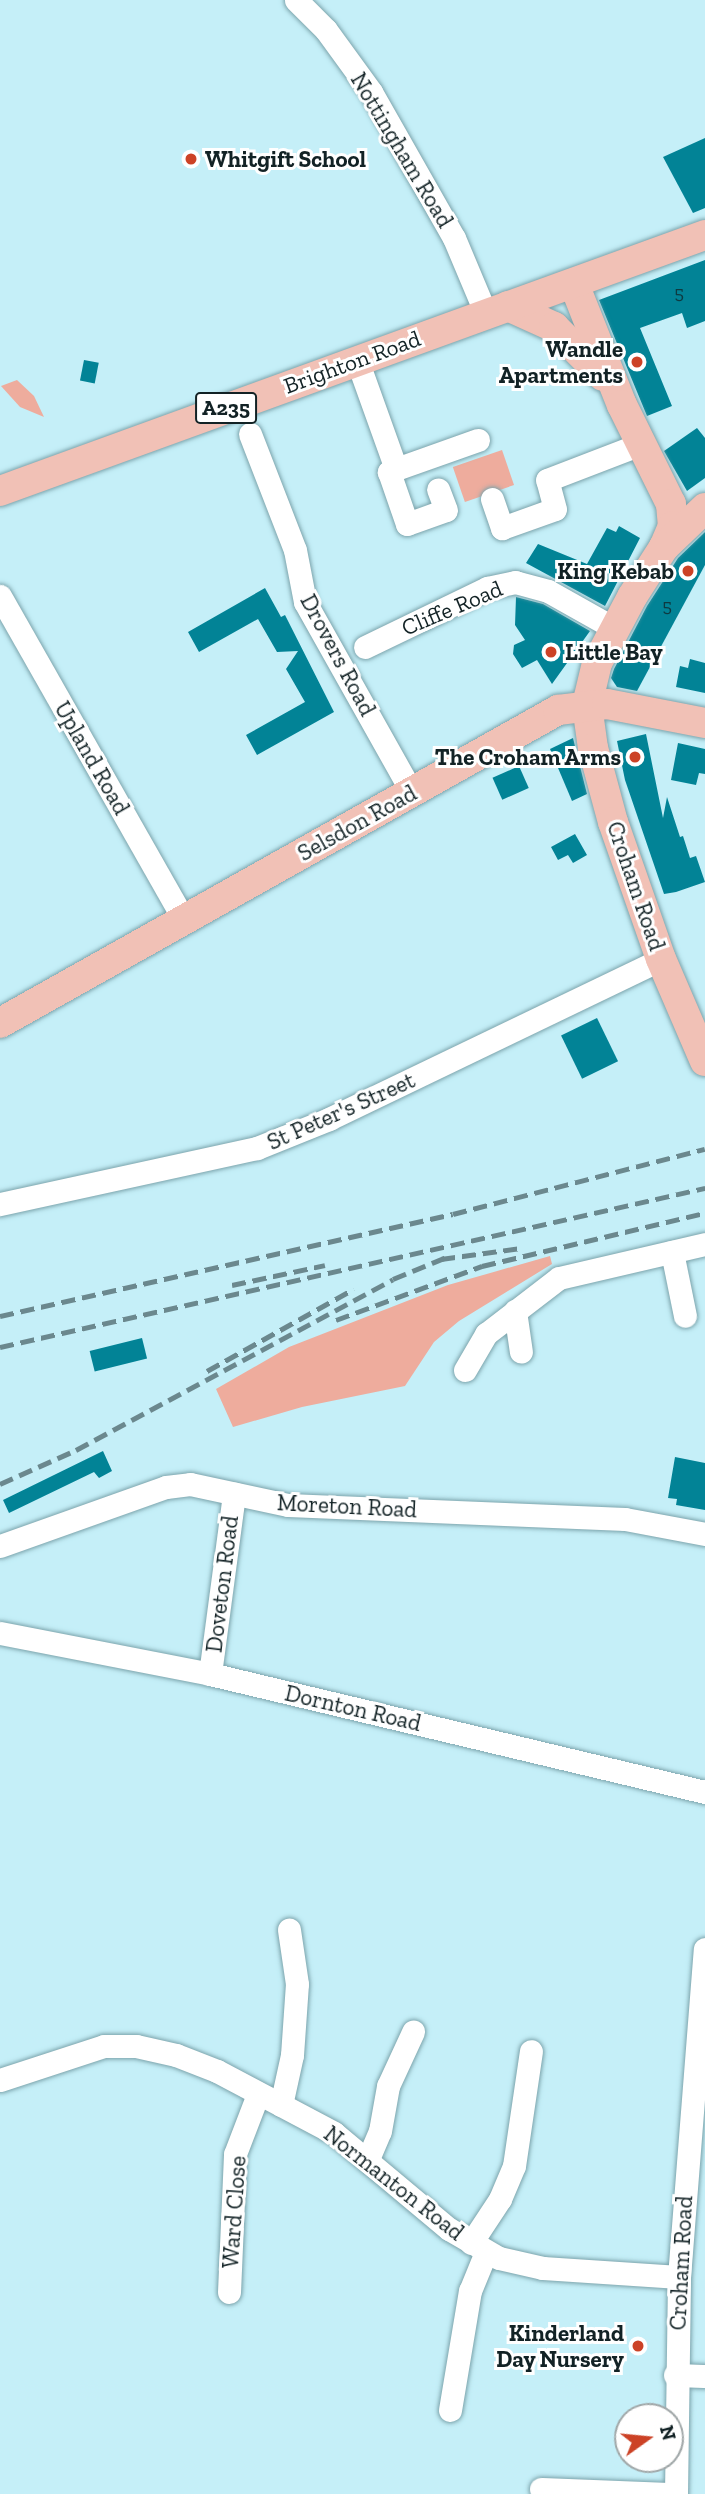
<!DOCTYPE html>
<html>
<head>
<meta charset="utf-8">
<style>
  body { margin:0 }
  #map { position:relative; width:705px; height:2494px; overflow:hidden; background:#c5eff8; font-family:"Zilla Slab",serif }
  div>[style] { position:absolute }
  .green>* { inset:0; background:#eeac9d; transform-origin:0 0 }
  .building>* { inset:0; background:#028396; transform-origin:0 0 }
  .roads { filter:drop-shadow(0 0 2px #7ca4ac) drop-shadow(0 0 2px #7ca4ac) }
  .minor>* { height:23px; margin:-11.5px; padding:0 11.5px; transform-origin:11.5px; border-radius:11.5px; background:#fff }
  .major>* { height:30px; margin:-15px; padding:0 15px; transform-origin:15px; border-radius:15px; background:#f1c1b6 }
  .rail>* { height:5px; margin-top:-2.5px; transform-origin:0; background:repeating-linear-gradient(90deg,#6b888e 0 14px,transparent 0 21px) }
  .dots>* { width:19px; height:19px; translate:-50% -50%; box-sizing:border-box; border:4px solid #fff; border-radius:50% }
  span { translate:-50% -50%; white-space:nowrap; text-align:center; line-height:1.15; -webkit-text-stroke:6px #fff; paint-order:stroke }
  .number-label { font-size:19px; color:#0e3a41 }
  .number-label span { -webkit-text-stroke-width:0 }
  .shield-label span { padding:2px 5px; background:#fff; border:2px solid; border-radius:5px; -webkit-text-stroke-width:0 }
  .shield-label { font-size:21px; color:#122225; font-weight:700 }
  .street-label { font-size:23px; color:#122225 }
  .poi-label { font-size:23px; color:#122225; font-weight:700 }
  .left { translate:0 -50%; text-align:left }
  .right { translate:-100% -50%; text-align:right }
  .north { position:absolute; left:614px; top:2403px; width:70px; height:70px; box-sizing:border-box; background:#fff; border:2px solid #a0a7a8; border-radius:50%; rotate:75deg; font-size:19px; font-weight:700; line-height:28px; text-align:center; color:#122225 }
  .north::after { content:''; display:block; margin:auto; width:24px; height:32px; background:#cc4226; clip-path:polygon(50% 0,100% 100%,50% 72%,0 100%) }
</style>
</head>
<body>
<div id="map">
  <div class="green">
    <i style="clip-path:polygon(17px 380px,34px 396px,44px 417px,20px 407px,1px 386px)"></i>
    <i style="left:502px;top:450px;width:37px;height:52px;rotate:71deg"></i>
    <i style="clip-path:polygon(550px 1256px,552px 1264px,459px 1321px,434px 1342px,405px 1386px,302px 1407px,233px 1427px,216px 1389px,289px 1347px,448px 1285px)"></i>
  </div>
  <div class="building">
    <i style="clip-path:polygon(705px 138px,705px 208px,693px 213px,663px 157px)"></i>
    <i style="clip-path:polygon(705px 260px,705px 321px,687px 328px,682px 313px,640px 328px,672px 406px,647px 416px,599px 300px)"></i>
    <i style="left:84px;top:360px;width:15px;height:21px;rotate:11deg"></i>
    <i style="clip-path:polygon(697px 428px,705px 438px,705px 478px,687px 491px,664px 451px)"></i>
    <i style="clip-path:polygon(619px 526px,640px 538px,605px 606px,526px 563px,538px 544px,587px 564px,607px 528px,616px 532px)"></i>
    <i style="clip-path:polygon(705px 532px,705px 565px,637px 691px,617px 687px,611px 678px,614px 669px,647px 606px,678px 558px)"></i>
    <i style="clip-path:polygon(265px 588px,281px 617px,285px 615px,334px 712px,257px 755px,246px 735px,305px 702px,286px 669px,298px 651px,277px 652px,258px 619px,199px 652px,188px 632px)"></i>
    <i style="clip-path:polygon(516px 597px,543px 604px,590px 631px,552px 684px,537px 660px,522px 668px,513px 654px,514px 645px,525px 640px,515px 625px)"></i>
    <i style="clip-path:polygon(690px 659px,705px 663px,705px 693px,676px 687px,680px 666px,688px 668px)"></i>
    <i style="clip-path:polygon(646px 734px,663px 818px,667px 797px,680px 837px,683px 836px,690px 858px,696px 856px,705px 882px,676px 892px,664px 894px,625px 780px,617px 741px)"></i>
    <i style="clip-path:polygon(573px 738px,587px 794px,572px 801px,550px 749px)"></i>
    <i style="clip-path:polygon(678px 743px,705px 749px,705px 774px,699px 773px,696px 785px,671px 780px)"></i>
    <i style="left:519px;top:766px;width:24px;height:29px;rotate:66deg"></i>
    <i style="clip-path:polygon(575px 834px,587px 855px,573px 863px,568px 855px,558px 860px,551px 847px)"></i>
    <i style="left:597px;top:1018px;width:48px;height:40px;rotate:64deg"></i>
    <i style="left:142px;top:1338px;width:21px;height:54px;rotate:76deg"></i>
    <i style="clip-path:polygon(103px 1451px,112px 1471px,99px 1478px,94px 1472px,9px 1513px,3px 1500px)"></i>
    <i style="clip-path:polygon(675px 1457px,705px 1463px,705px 1510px,676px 1505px,677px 1499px,668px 1498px)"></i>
  </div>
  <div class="roads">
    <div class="minor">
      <i style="left:296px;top:0;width:42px;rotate:45deg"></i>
      <i style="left:326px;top:30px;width:77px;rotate:54deg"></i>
      <i style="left:371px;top:92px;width:168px;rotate:60.4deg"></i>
      <i style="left:454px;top:238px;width:82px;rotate:67.2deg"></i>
      <i style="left:357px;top:360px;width:116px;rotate:70.3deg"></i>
      <i style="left:396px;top:469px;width:87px;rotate:-19.5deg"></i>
      <i style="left:250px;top:434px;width:124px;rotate:68.8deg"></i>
      <i style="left:295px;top:550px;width:53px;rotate:79.1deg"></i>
      <i style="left:305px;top:602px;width:219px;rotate:60.7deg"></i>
      <i style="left:396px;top:469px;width:8px;rotate:157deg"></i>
      <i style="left:389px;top:472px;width:55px;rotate:70.9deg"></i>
      <i style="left:407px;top:524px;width:41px;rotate:-19.7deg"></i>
      <i style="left:446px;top:510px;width:22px;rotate:-111deg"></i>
      <i style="left:492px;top:499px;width:31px;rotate:71deg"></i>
      <i style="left:502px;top:528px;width:56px;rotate:-19.7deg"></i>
      <i style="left:555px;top:509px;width:30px;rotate:-105deg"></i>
      <i style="left:547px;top:480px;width:101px;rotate:-21deg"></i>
      <i style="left:0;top:596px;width:373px;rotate:60.4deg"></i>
      <i style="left:365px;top:647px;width:136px;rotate:-25.8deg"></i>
      <i style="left:487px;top:588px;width:29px;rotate:-12deg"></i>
      <i style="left:515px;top:582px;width:34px;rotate:15deg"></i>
      <i style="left:548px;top:591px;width:76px;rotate:29.3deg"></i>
      <i style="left:0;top:1204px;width:263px;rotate:-12.3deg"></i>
      <i style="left:257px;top:1148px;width:78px;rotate:-21.9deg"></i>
      <i style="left:329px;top:1119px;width:369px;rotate:-25.7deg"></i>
      <i style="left:672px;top:1252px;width:65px;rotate:78.5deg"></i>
      <i style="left:515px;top:1311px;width:41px;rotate:81.7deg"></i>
      <i style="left:465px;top:1370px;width:42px;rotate:-59.7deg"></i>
      <i style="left:486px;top:1334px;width:92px;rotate:-37.5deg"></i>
      <i style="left:559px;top:1278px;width:150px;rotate:-13.1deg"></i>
      <i style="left:0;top:1546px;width:176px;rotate:-19.6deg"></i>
      <i style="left:166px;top:1487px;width:24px;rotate:-7deg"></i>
      <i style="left:190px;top:1484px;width:100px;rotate:12.1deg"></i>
      <i style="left:288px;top:1505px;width:337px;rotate:2.4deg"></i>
      <i style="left:625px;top:1519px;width:81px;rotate:10.6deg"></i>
      <i style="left:0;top:1633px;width:214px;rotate:11deg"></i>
      <i style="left:210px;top:1674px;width:509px;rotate:13.41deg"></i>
      <i style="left:210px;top:1674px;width:182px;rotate:-82.4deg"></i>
      <i style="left:0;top:2080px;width:109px;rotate:-18.1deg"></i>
      <i style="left:104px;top:2046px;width:32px"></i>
      <i style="left:136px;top:2046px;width:41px;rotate:12.7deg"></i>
      <i style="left:176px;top:2055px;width:44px;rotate:21.3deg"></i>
      <i style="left:217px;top:2071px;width:132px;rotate:27.9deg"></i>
      <i style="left:334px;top:2133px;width:150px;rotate:39.9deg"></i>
      <i style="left:449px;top:2229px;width:58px;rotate:30.1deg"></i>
      <i style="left:499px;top:2258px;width:45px;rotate:12.8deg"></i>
      <i style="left:543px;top:2268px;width:136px;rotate:3.8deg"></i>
      <i style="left:281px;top:2105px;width:51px;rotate:-77.6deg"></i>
      <i style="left:292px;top:2055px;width:71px;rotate:-86deg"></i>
      <i style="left:297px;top:1984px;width:55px;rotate:-98.4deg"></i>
      <i style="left:368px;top:2159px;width:30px;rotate:-67deg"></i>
      <i style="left:380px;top:2131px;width:46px;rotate:-79.9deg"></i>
      <i style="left:388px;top:2086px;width:60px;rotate:-65.2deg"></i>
      <i style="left:471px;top:2243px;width:53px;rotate:-56.6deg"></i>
      <i style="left:500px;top:2199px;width:36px;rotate:-67deg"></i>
      <i style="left:514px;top:2166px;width:116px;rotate:-81.6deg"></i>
      <i style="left:229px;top:2292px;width:138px;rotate:-87.5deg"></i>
      <i style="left:235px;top:2154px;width:64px;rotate:-69deg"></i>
      <i style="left:675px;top:2375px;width:30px;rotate:2deg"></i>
      <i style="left:450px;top:2410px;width:121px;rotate:-80.5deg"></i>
      <i style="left:470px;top:2291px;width:42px;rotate:-67.7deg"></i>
      <i style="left:541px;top:2489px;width:129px;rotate:2.2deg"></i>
      <i style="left:676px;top:2494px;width:217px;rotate:-89.2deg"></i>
      <i style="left:679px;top:2277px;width:329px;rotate:-85.5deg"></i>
    </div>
    <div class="major">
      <i style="left:574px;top:284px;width:130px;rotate:68.4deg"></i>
      <i style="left:622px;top:405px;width:110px;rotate:63.7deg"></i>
      <i style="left:671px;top:504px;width:22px;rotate:85deg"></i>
      <i style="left:673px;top:526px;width:23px;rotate:113deg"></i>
      <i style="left:508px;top:306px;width:51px;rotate:24.5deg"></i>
      <i style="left:554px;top:327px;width:69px;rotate:45deg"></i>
      <i style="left:0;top:491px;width:750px;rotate:-19.96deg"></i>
      <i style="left:705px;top:508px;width:57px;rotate:136.4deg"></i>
      <i style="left:664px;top:547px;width:59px;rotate:122.6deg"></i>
      <i style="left:632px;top:597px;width:75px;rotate:117.9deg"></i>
      <i style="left:597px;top:663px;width:43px;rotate:103.4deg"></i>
      <i style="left:587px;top:705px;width:43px;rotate:82.1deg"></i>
      <i style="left:593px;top:748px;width:77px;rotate:74.9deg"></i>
      <i style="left:613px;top:822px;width:145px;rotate:70.7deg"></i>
      <i style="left:661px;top:959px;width:111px;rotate:66.7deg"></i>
      <i style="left:0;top:1023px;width:640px;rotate:-29.29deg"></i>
      <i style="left:558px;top:710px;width:49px;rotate:-7deg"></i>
      <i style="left:607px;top:704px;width:100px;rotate:11deg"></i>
    </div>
  </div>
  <div class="rail">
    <i style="left:441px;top:1259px;width:81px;rotate:-7.8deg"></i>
    <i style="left:232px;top:1285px;width:95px;rotate:-12.1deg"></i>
    <i style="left:0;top:1316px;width:464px;rotate:-12.7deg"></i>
    <i style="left:453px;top:1214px;width:260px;rotate:-14.5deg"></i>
    <i style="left:336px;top:1320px;width:156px;rotate:-20.3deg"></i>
    <i style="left:482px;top:1266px;width:229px;rotate:-13.4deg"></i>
    <i style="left:0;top:1347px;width:723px;rotate:-12.71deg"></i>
    <i style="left:207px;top:1371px;width:168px;rotate:-29.2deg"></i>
    <i style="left:0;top:1484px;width:83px;rotate:-24.1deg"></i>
    <i style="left:76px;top:1450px;width:360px;rotate:-28.3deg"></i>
    <i style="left:393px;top:1279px;width:61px;rotate:-22.3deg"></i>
  </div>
  <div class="dots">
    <i style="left:191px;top:159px;background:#cc4226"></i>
    <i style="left:637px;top:362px;background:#cc4226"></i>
    <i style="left:688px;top:571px;background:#cc4226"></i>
    <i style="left:551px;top:652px;background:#cc4226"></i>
    <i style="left:635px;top:757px;background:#cc4226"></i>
    <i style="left:638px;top:2346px;background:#cc4226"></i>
  </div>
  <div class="number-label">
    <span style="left:679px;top:293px">5</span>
    <span style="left:667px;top:606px">5</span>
  </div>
  <div class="shield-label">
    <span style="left:226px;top:408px">A235</span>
  </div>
  <div class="street-label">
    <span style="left:402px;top:150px;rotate:59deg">Nottingham Road</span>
    <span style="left:352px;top:362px;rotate:-20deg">Brighton Road</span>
    <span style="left:452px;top:608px;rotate:-23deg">Cliffe Road</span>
    <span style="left:338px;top:655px;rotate:62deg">Drovers Road</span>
    <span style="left:92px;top:758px;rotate:60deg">Upland Road</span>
    <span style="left:357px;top:823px;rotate:-29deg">Selsdon Road</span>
    <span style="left:636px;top:886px;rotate:71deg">Croham Road</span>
    <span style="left:341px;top:1111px;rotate:-24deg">St Peter's Street</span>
    <span style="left:347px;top:1506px;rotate:3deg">Moreton Road</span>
    <span style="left:222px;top:1584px;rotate:-83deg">Doveton Road</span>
    <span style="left:353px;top:1708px;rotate:13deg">Dornton Road</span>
    <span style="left:394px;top:2183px;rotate:38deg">Normanton Road</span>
    <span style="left:234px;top:2212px;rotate:-86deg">Ward Close</span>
    <span style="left:681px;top:2263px;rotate:-87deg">Croham Road</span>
  </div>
  <div class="poi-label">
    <span class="left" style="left:205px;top:159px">Whitgift School</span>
    <span class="right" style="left:623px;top:362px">Wandle<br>Apartments</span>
    <span class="right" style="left:674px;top:571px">King Kebab</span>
    <span class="left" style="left:565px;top:652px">Little Bay</span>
    <span class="right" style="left:621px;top:757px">The Croham Arms</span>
    <span class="right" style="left:624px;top:2346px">Kinderland<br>Day Nursery</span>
  </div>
  <div class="north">N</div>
</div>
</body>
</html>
